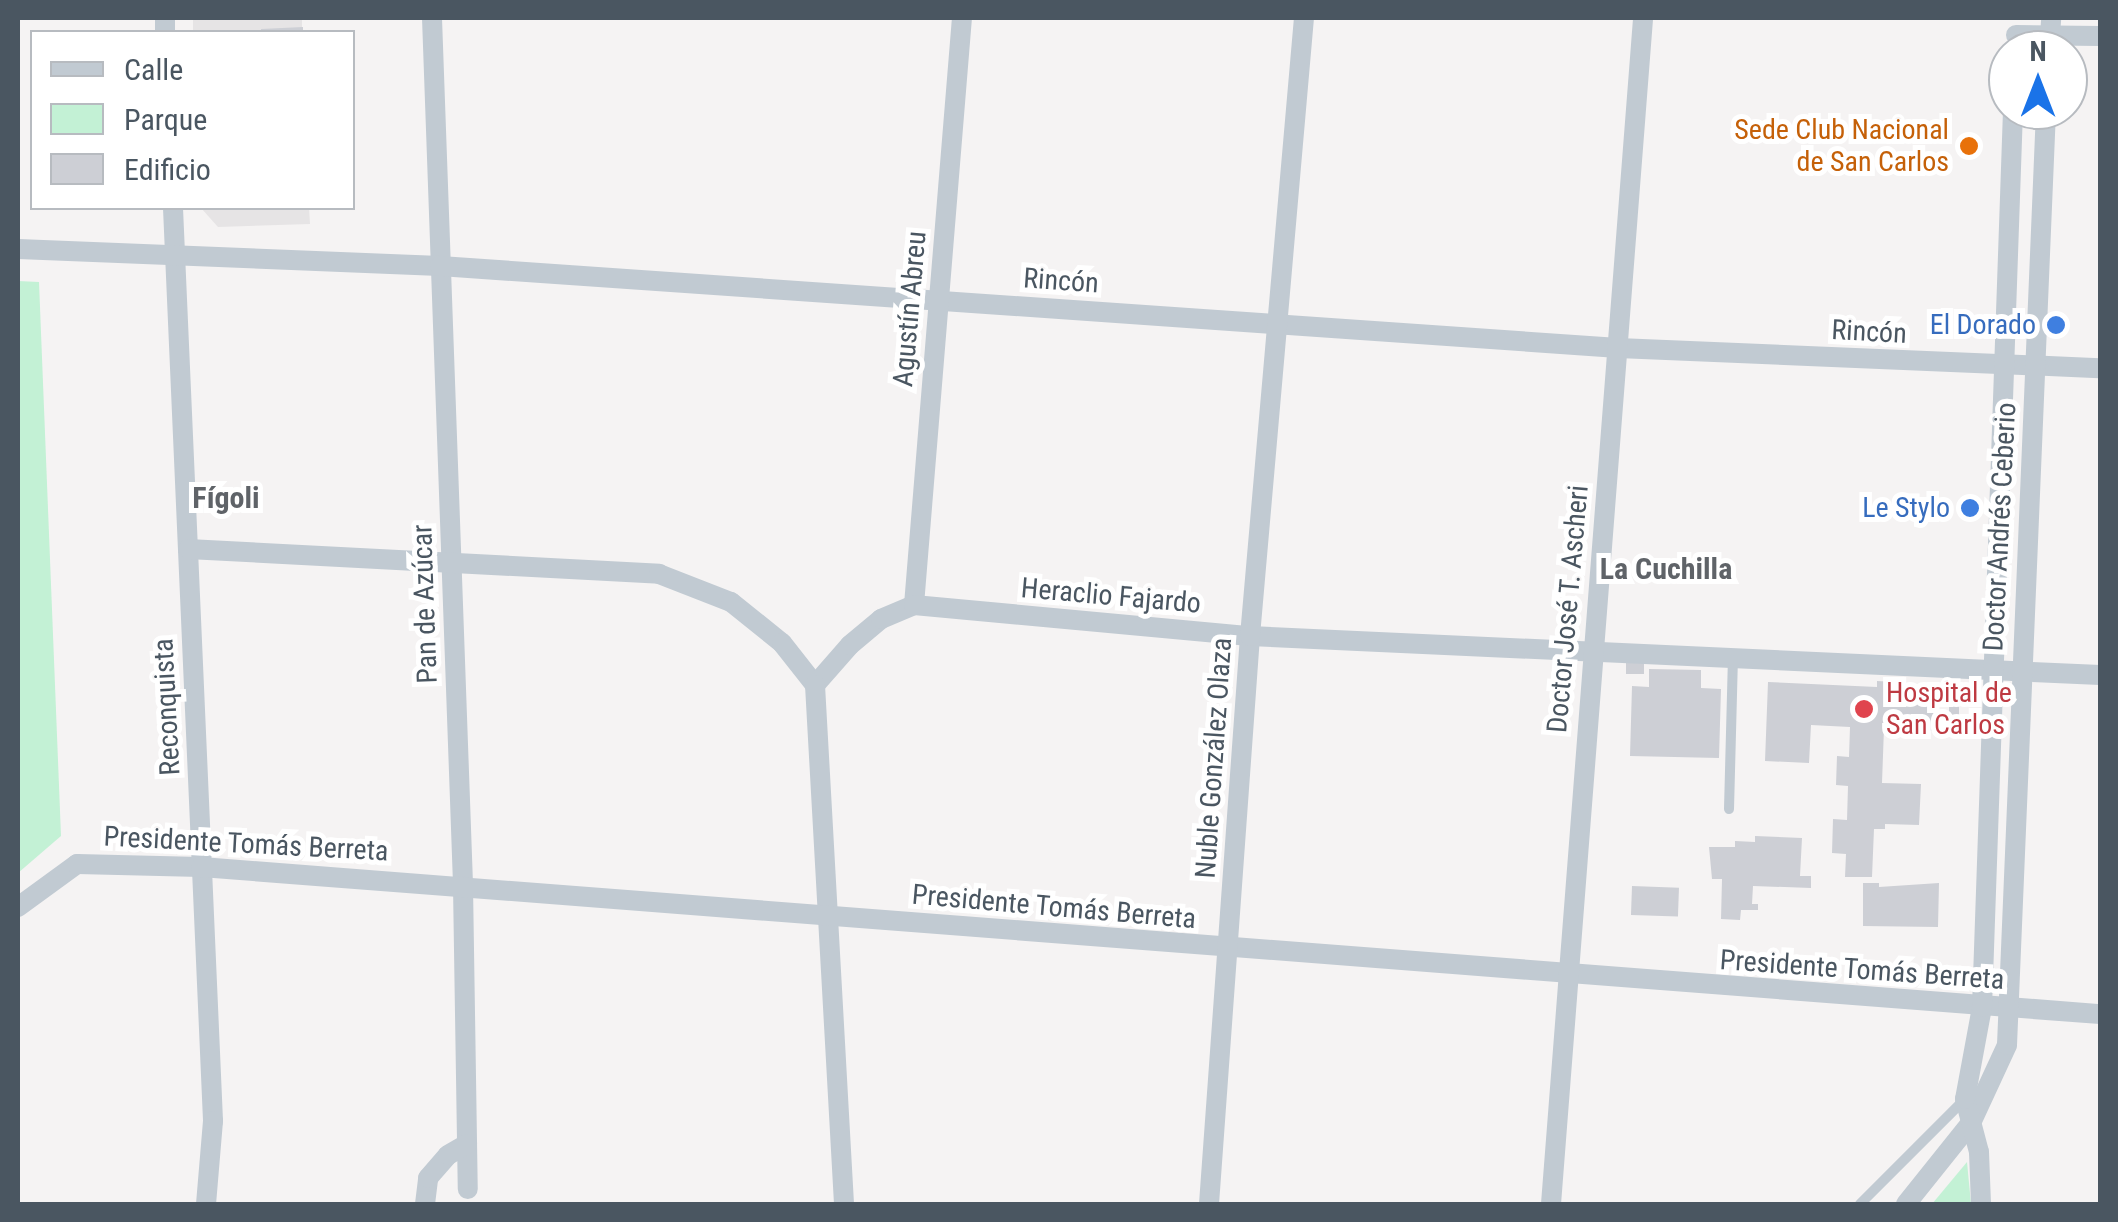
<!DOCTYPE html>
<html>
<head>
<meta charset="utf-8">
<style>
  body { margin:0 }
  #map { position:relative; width:2118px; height:1222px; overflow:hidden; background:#f5f3f3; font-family:"Roboto Condensed",sans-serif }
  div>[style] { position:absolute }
  .education>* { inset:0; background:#e6e4e5; transform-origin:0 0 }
  .green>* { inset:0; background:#c3f1d5 }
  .building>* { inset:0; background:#cdcfd5; transform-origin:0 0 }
  .lane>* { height:10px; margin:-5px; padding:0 5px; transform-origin:5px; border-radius:5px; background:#c1cad2 }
  .street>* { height:20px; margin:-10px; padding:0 10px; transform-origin:10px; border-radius:10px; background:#c1cad2 }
  .dots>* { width:28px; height:28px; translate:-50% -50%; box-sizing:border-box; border:5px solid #fff; border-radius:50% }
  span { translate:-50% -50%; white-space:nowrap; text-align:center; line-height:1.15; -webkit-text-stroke:10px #fff; paint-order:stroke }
  .food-label { font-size:28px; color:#c56008 }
  .right { translate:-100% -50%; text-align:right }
  .street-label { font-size:28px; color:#4a5661 }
  .shop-label { font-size:28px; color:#366cbe }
  .health-label { font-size:28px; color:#be3a42 }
  .left { translate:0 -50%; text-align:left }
  .neighbourhood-label { font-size:30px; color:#5f6368; font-weight:700 }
  .frame { position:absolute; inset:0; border:20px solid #4a5661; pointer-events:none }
  .legend { position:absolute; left:30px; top:30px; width:325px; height:180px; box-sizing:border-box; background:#fff; border:2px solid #b7bbc0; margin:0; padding:12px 18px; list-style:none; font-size:30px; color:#4a5661 }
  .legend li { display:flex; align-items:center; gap:20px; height:50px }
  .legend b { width:50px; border:2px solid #b7bbc0 }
  .north { position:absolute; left:1988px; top:30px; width:100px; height:100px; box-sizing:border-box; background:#fff; border:2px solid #b7bbc0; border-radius:50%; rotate:0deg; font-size:28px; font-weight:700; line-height:40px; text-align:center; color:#4a5661 }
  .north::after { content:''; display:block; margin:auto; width:35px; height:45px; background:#1a73e8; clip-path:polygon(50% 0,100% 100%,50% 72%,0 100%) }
</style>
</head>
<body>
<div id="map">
  <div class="education">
    <i style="left:193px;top:18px;width:109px;height:14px"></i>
    <i style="clip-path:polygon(201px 208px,309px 208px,310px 224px,218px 227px)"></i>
  </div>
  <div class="green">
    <i style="clip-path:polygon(18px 281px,39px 282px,61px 836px,18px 873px)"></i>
    <i style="clip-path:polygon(1967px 1162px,1971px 1204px,1932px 1204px)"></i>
  </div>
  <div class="building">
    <i style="clip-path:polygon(303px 27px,303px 32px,261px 32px,261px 29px)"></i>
    <i style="left:1626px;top:657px;width:18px;height:17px"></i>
    <i style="clip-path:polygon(1649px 669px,1701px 670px,1701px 688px,1721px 689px,1719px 758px,1630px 756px,1632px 686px,1649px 687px)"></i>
    <i style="clip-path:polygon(1877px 681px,1895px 682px,1895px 687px,1940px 689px,1938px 731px,1884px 728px,1882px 783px,1921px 784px,1919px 825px,1885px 824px,1885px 829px,1874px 829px,1872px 877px,1845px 877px,1846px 854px,1832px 853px,1833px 819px,1847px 820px,1848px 786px,1836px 785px,1837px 756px,1849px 757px,1850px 727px,1811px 725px,1809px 763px,1765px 761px,1768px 682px,1877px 687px)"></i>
    <i style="left:1949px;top:691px;width:10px;height:41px"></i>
    <i style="clip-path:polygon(1755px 836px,1802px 838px,1800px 876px,1811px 876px,1811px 888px,1753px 886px,1752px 904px,1758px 904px,1758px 910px,1741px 910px,1740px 920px,1721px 919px,1722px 879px,1712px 879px,1709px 847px,1735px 847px,1735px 841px,1755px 842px)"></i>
    <i style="clip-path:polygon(1863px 883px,1879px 883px,1879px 887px,1939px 883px,1938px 927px,1863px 926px)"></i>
    <i style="left:1632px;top:886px;width:47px;height:29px;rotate:2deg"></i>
  </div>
  <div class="lane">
    <i style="left:1729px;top:809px;width:149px;rotate:-88.5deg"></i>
    <i style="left:1860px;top:1204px;width:148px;rotate:-45deg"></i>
  </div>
  <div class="street">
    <i style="left:165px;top:18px;width:14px;rotate:90deg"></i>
    <i style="left:432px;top:18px;width:869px;rotate:87.95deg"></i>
    <i style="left:463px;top:886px;width:303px;rotate:89.1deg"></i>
    <i style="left:2016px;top:35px;width:84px;rotate:0.7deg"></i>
    <i style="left:2049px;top:50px;width:32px;rotate:-86deg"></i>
    <i style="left:173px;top:208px;width:914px;rotate:87.49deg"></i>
    <i style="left:213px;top:1121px;width:83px;rotate:94.8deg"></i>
    <i style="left:18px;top:249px;width:422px;rotate:2.3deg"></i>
    <i style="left:440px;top:266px;width:1181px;rotate:3.98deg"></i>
    <i style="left:1618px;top:348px;width:482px;rotate:2.4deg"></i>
    <i style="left:188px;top:549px;width:472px;rotate:3deg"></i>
    <i style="left:659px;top:574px;width:77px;rotate:21.3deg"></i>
    <i style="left:731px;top:602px;width:65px;rotate:38.8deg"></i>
    <i style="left:782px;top:643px;width:53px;rotate:51.8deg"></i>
    <i style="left:914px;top:605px;width:589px;rotate:-85.33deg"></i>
    <i style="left:815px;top:685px;width:53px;rotate:-48.8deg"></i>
    <i style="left:850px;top:645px;width:40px;rotate:-40deg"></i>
    <i style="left:881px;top:619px;width:36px;rotate:-23deg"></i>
    <i style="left:914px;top:605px;width:337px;rotate:5.3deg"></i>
    <i style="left:1250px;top:636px;width:851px;rotate:2.63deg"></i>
    <i style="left:815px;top:685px;width:520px;rotate:86.8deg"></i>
    <i style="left:18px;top:907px;width:73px;rotate:-36.1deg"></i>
    <i style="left:77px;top:864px;width:124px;rotate:1.4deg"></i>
    <i style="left:201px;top:867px;width:1905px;rotate:4.43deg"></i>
    <i style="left:425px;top:1204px;width:26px;rotate:-83deg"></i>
    <i style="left:428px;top:1178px;width:30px;rotate:-49deg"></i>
    <i style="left:448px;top:1155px;width:22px;rotate:-30deg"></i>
    <i style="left:1209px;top:1204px;width:569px;rotate:-85.87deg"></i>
    <i style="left:1250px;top:636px;width:620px;rotate:-85.01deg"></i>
    <i style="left:1551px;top:1204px;width:1190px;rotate:-85.56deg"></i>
    <i style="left:1906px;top:1204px;width:104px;rotate:-51.3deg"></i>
    <i style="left:1971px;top:1123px;width:86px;rotate:-65.2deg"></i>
    <i style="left:2007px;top:1045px;width:936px;rotate:-87.61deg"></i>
    <i style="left:1981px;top:1204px;width:52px;rotate:-92.2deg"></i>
    <i style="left:1979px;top:1152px;width:55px;rotate:-104.8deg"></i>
    <i style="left:1965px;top:1099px;width:94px;rotate:-79.5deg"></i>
    <i style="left:1982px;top:1007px;width:898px;rotate:-88.02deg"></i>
  </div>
  <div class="dots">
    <i style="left:1969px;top:146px;background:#e8710a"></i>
    <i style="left:2056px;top:325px;background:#3f7fe0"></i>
    <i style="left:1970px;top:508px;background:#3f7fe0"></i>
    <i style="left:1864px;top:709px;background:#e0444e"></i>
  </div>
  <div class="food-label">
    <span class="right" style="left:1949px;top:146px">Sede Club Nacional<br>de San Carlos</span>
  </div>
  <div class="street-label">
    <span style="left:1061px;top:281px;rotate:4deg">Rincón</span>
    <span style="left:910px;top:309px;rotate:-85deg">Agustín Abreu</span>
    <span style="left:1869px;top:332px;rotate:3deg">Rincón</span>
    <span style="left:2000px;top:527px;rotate:-87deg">Doctor Andrés Ceberio</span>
    <span style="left:1111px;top:596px;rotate:5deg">Heraclio Fajardo</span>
    <span style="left:425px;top:604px;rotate:-92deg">Pan de Azúcar</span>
    <span style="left:1568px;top:609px;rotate:-85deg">Doctor José T. Ascheri</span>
    <span style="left:167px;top:707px;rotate:-93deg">Reconquista</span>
    <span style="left:1214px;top:758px;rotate:-86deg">Nuble González Olaza</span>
    <span style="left:246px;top:844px;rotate:3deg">Presidente Tomás Berreta</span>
    <span style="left:1054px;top:907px;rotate:5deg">Presidente Tomás Berreta</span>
    <span style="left:1862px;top:970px;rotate:4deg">Presidente Tomás Berreta</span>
  </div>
  <div class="shop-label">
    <span class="right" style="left:2036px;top:325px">El Dorado</span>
    <span class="right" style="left:1950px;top:508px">Le Stylo</span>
  </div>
  <div class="health-label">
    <span class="left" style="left:1886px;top:709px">Hospital de<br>San Carlos</span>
  </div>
  <div class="neighbourhood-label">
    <span style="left:226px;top:498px">Fígoli</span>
    <span style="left:1666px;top:569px">La Cuchilla</span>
  </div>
  <div class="frame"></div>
  <ul class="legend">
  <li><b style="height:12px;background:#c1cad2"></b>Calle</li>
  <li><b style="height:28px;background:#c3f1d5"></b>Parque</li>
  <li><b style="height:28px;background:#cdcfd5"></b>Edificio</li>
  </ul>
  <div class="north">N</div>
</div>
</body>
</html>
